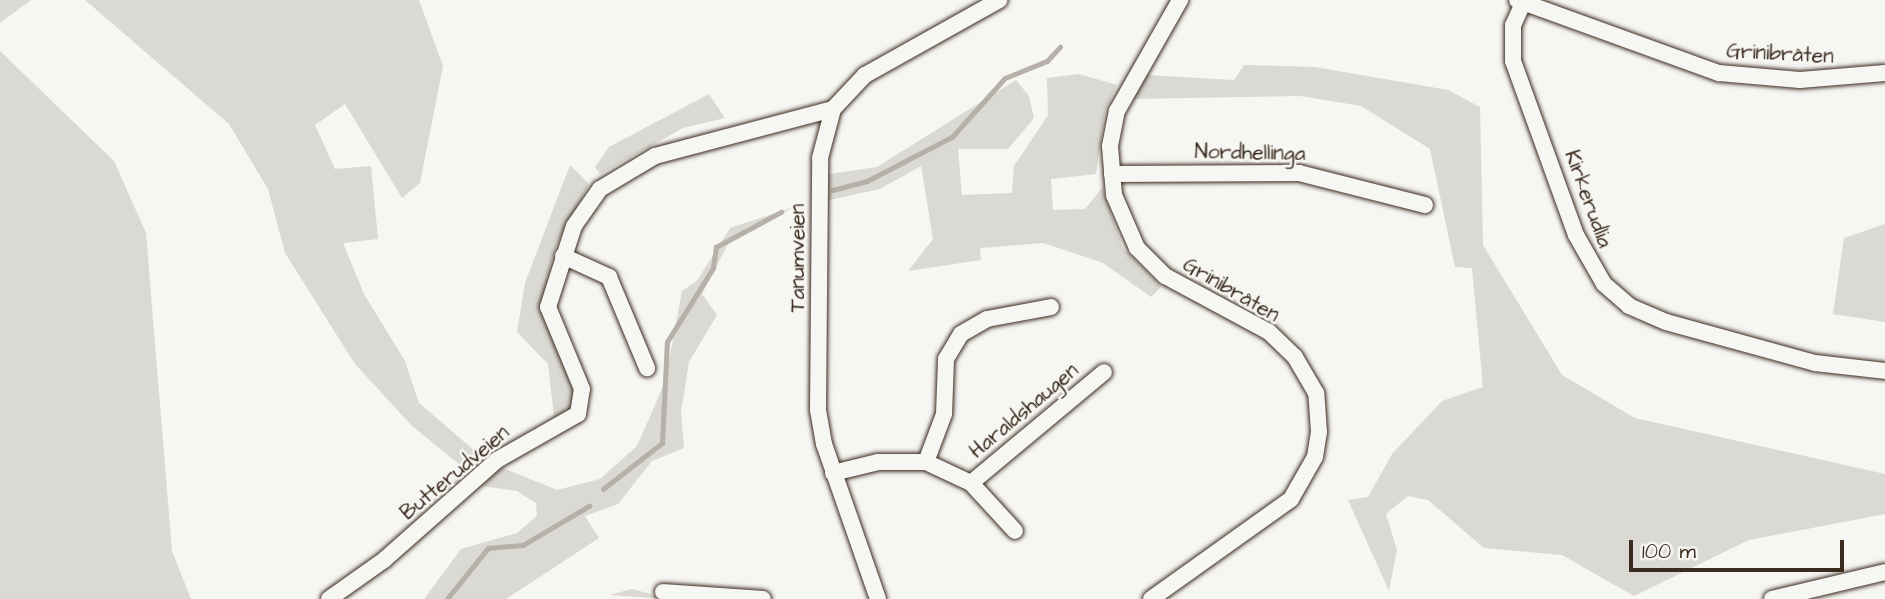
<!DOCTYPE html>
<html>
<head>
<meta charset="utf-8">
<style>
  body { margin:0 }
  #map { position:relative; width:1885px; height:599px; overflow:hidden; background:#f6f6f2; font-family:"Architects Daughter",sans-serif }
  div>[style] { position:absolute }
  .green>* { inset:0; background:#dad9d3 }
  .stream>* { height:4.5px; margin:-2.25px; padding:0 2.25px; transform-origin:2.25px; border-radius:2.25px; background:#b6b0a9 }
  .roads { filter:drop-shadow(0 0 2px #3b2a1e) drop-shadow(0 0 2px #3b2a1e) }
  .minor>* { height:16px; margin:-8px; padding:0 8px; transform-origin:8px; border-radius:8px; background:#f6f6f2 }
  span { translate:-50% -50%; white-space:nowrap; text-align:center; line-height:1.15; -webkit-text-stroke:5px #f6f6f2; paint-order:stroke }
  .street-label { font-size:21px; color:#3b2a1e }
  .scale { position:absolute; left:1629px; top:540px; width:215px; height:32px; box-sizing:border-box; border:4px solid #3b2a1e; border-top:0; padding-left:9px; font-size:21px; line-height:24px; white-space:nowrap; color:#3b2a1e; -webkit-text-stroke:5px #f6f6f2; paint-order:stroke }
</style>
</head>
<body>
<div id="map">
  <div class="green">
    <i style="clip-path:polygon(0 0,31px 0,0 23px)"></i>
    <i style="clip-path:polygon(85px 0,419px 0,443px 66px,420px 183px,402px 198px,345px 104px,315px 125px,335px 169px,371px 166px,378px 239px,343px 243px,364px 294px,405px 361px,419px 403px,482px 457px,466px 470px,412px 426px,355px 364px,285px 253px,268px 189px,229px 124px)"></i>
    <i style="clip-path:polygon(0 51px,114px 161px,146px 233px,172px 551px,191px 599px,0 599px)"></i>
    <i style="clip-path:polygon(1244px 65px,1315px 67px,1448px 90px,1480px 107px,1483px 245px,1562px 375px,1635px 418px,1885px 474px,1885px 514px,1749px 540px,1634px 596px,1562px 555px,1484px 548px,1428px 500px,1408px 496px,1386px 514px,1397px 550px,1389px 591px,1348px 500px,1368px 497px,1392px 454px,1442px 401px,1483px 387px,1472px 268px,1455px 267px,1430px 149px,1361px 106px,1300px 96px,1131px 99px,1146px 75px,1234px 80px)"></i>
    <i style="clip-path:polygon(1079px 74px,1117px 85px,1105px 111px,1096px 174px,1051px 179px,1053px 210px,1085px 209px,1102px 188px,1123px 248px,1161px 287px,1151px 297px,1103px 263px,1043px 243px,980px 248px,981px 260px,908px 271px,933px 239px,921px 166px,880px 189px,829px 200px,829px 174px,877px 167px,1016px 80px,1029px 96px,1034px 118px,1008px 149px,958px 149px,962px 195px,1012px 193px,1014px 166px,1048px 115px,1047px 78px)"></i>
    <i style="clip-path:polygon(709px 94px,725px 118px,683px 128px,600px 174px,595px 167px,609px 147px)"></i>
    <i style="clip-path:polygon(570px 165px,589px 184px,555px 248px,542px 301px,575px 396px,572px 408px,554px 417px,548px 364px,517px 332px,525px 283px)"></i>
    <i style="clip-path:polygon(794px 207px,729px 242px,702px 294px,717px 315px,689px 362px,681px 412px,684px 448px,652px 461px,618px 504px,585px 516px,599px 538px,506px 599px,424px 599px,461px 549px,517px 533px,537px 516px,536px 503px,517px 491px,482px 486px,498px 466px,557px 490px,600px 479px,637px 446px,665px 382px,682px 291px,697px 281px,730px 228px)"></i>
    <i style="clip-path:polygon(1885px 224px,1885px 322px,1833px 314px,1844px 238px)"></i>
    <i style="clip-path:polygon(632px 589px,666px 598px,666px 599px,609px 595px)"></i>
  </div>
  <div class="stream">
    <i style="left:833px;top:190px;width:35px;rotate:-15deg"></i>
    <i style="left:867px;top:181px;width:96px;rotate:-27.4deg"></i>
    <i style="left:952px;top:137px;width:79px;rotate:-48.1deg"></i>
    <i style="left:1005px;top:78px;width:45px;rotate:-22deg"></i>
    <i style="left:1047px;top:61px;width:19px;rotate:-47deg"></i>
    <i style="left:603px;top:489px;width:75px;rotate:-37.9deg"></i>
    <i style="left:662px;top:443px;width:101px;rotate:-87.2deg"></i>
    <i style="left:667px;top:342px;width:87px;rotate:-58.1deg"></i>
    <i style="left:713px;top:268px;width:21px;rotate:-82deg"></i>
    <i style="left:716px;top:247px;width:74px;rotate:-28.3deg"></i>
    <i style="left:447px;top:599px;width:65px;rotate:-51.2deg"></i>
    <i style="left:488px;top:548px;width:35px;rotate:-5deg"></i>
    <i style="left:523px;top:545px;width:77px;rotate:-30.6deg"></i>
  </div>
  <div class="roads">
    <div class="minor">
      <i style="left:1517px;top:0;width:215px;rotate:19.9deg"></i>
      <i style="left:1719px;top:73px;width:81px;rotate:4.9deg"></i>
      <i style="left:1800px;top:80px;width:85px;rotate:-4.7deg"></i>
      <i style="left:1523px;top:3px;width:24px;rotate:114deg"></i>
      <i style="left:1513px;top:25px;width:36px;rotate:90deg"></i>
      <i style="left:1513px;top:61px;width:185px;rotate:70.1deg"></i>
      <i style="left:1576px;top:235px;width:56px;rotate:60.3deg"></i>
      <i style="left:1604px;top:284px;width:33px;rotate:41deg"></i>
      <i style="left:1629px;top:306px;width:40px;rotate:23.4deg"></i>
      <i style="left:1666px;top:322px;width:155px;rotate:15.4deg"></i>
      <i style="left:1815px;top:363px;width:70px;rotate:6.5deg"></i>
      <i style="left:1112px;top:174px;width:187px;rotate:-0.3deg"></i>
      <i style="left:1299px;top:173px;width:130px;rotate:14.3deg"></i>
      <i style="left:563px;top:256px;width:51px;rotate:24.5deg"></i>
      <i style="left:609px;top:277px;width:99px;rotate:67.3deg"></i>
      <i style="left:926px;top:462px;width:51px;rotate:-69.4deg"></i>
      <i style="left:944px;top:414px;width:55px;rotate:-87.9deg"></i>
      <i style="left:946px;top:359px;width:29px;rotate:-59deg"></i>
      <i style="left:961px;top:334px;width:30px;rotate:-30deg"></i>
      <i style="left:987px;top:319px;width:65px;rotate:-10.6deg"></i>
      <i style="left:833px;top:473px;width:46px;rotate:-13.7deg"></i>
      <i style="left:878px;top:462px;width:48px"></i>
      <i style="left:926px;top:462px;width:50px;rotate:25deg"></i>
      <i style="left:971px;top:483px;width:65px;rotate:47.5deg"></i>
      <i style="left:971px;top:483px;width:173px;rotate:-39.8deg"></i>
      <i style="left:663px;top:592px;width:100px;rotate:4deg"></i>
      <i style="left:329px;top:599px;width:67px;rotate:-35.3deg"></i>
      <i style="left:384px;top:560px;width:151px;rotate:-41.5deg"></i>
      <i style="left:497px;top:460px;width:93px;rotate:-29.6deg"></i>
      <i style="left:578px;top:414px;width:25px;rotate:-81deg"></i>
      <i style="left:582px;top:389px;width:89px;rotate:-112.5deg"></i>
      <i style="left:548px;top:307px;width:85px;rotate:-72.2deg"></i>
      <i style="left:574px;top:226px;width:45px;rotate:-54.9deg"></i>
      <i style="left:600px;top:189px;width:64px;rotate:-31deg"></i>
      <i style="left:655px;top:156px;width:184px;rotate:-14.8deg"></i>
      <i style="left:878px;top:599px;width:164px;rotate:-109.2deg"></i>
      <i style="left:824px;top:444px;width:35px;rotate:-100deg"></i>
      <i style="left:818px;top:410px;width:252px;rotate:-89.5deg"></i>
      <i style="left:820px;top:158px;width:51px;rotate:-75.1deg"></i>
      <i style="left:833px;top:109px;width:47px;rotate:-46.7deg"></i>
      <i style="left:865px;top:75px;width:154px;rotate:-29.2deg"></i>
      <i style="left:1151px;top:599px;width:172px;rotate:-35.5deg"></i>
      <i style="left:1291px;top:499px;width:48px;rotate:-60.3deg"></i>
      <i style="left:1315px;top:457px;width:25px;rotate:-81deg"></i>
      <i style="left:1319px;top:432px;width:39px;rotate:-94deg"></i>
      <i style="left:1316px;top:393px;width:42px;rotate:-120.3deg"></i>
      <i style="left:1295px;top:357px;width:36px;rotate:-136deg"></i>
      <i style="left:1269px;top:332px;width:118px;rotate:-151.7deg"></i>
      <i style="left:1165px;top:276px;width:40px;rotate:-135deg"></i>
      <i style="left:1137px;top:248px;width:58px;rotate:-113.5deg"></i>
      <i style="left:1114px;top:195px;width:49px;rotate:-94.7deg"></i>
      <i style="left:1110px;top:146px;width:36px;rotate:-79deg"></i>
      <i style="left:1117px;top:111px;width:128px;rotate:-60.4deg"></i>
      <i style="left:1772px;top:599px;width:116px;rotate:-13.4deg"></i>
    </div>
  </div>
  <div class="street-label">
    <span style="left:1780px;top:54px;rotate:3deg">Grinibråten</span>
    <span style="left:1250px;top:153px;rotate:1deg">Nordhellinga</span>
    <span style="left:1588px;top:199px;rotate:70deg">Kirkerudlia</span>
    <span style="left:798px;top:258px;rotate:-90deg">Tanumveien</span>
    <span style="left:1231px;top:290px;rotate:30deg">Grinibråten</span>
    <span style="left:1024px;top:411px;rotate:-40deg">Haraldshaugen</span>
    <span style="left:455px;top:473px;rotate:-40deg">Butterudveien</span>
  </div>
  <div class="scale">100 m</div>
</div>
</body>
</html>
